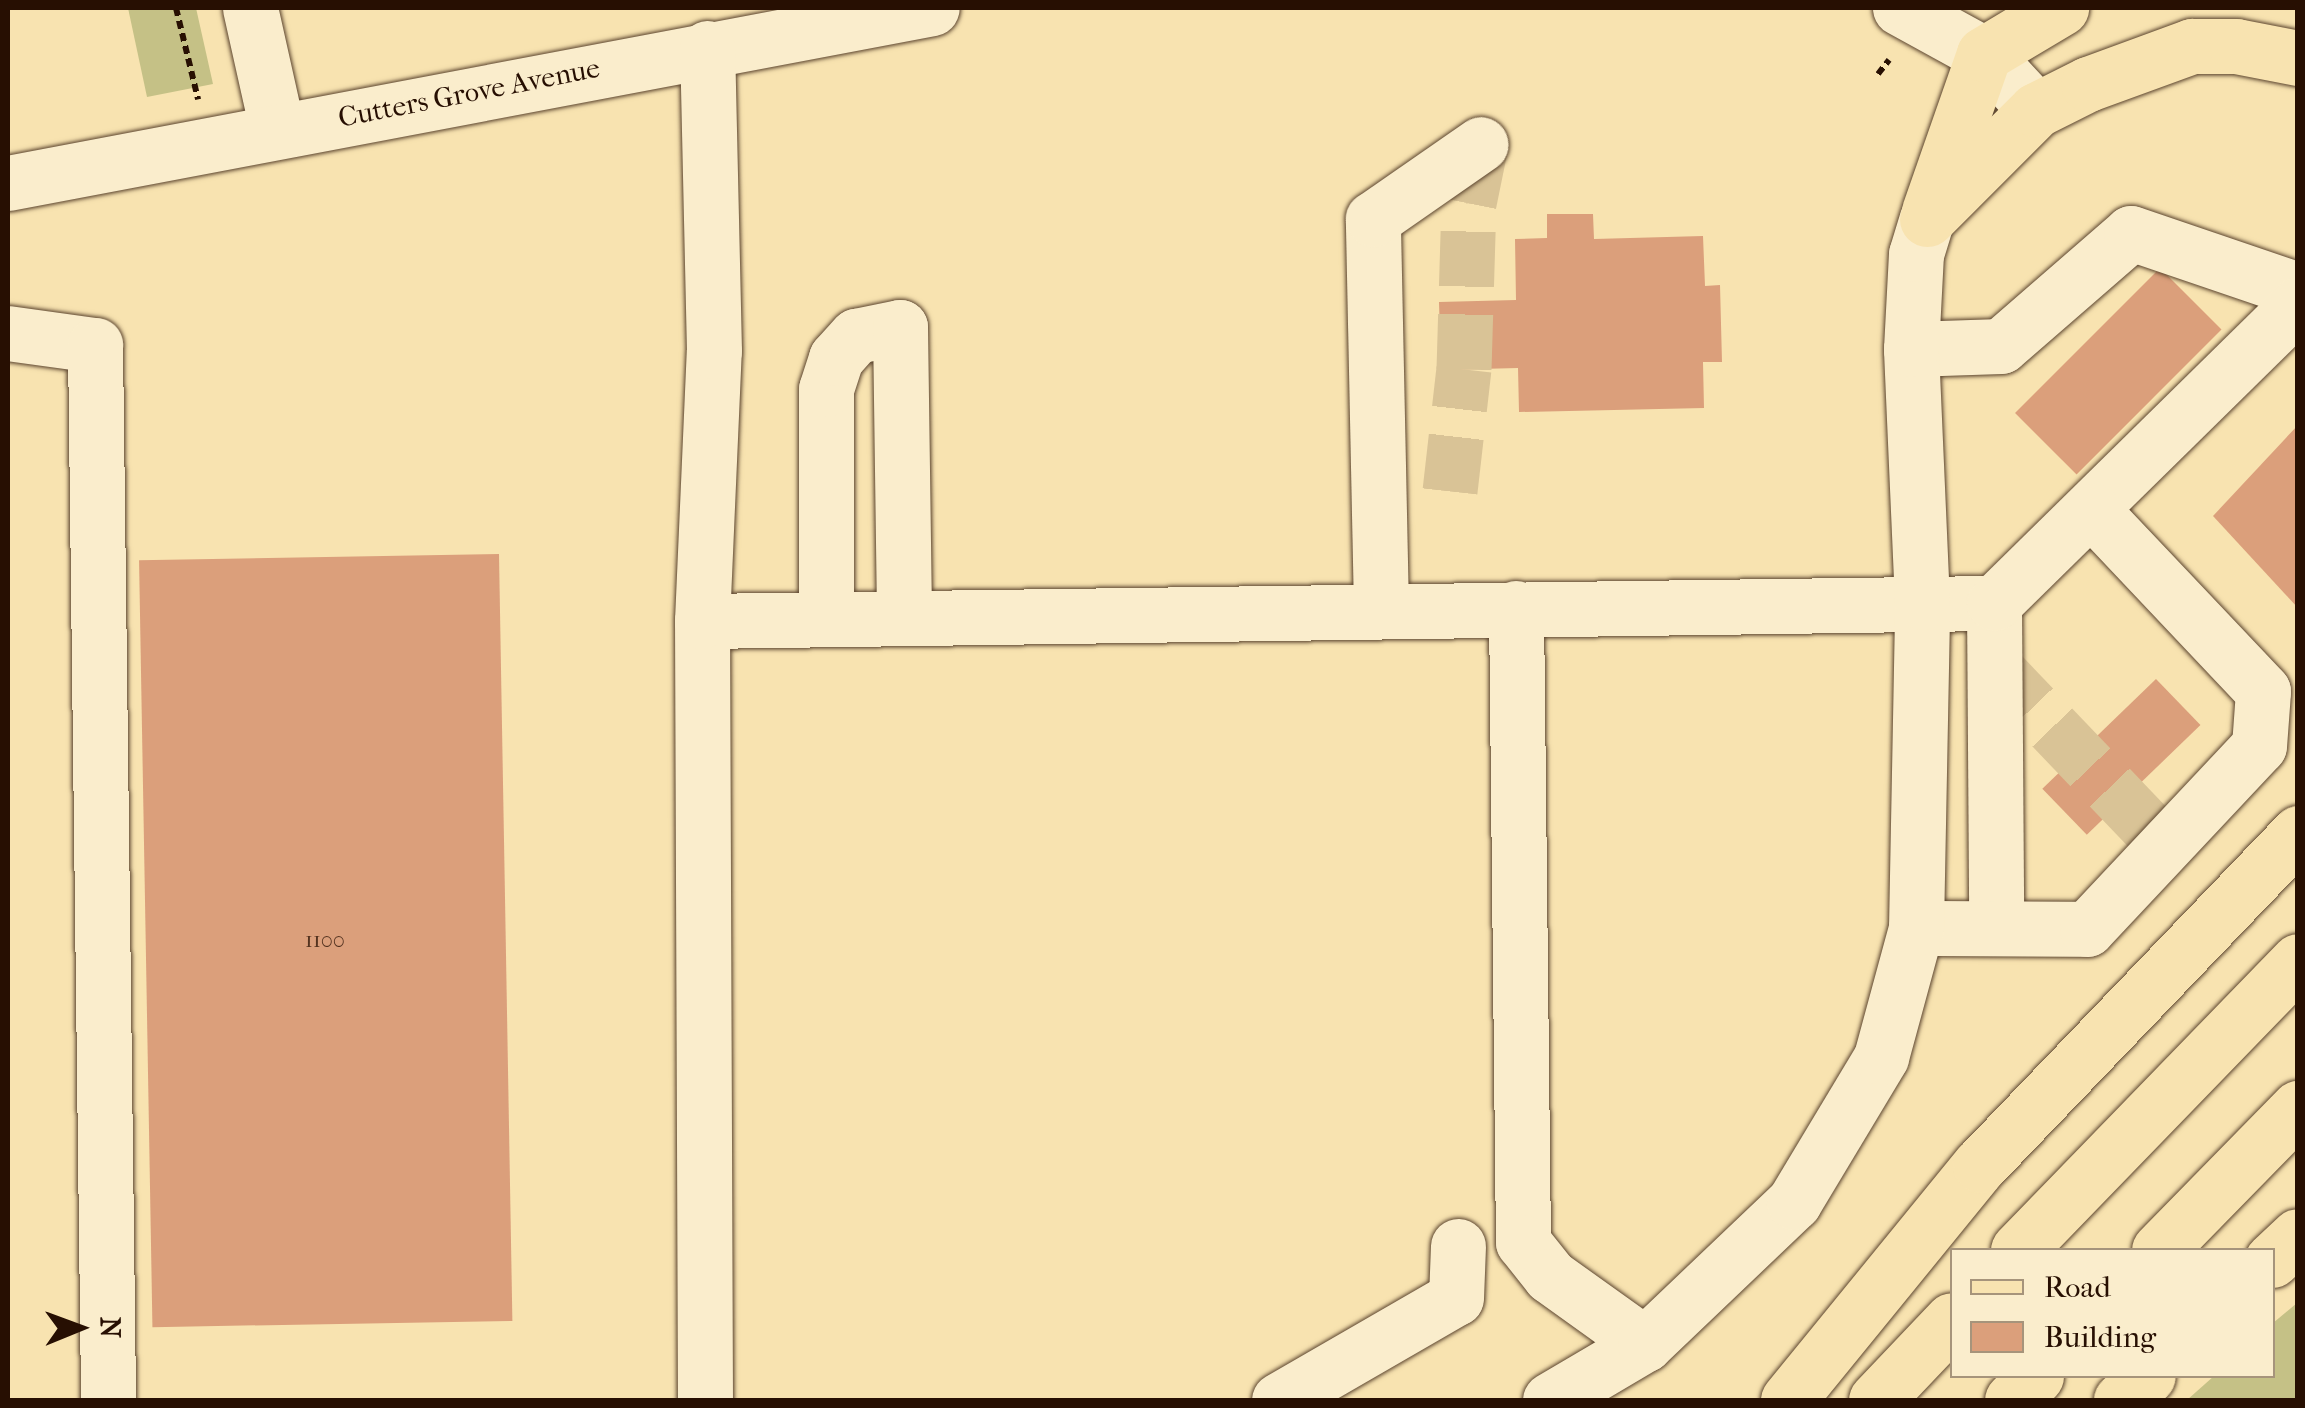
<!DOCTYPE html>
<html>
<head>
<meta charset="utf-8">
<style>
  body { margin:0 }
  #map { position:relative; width:2305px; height:1408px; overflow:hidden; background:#f8e3b0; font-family:"IM FELL French Canon",serif }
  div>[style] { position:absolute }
  .green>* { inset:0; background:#c5c186 }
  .building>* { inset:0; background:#db9f7b; transform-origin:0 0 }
  .minor-tunnel>* { height:55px; margin-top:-27.5px; transform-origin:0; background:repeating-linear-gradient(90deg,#d9c396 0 55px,transparent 0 83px) }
  .path>* { height:6px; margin-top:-3px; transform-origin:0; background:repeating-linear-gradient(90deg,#270f02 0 8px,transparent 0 13px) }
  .roads { filter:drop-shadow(0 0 2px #5b442e) drop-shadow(0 0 2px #5b442e) }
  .minor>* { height:55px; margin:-27.5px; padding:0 27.5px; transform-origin:27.5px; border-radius:27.5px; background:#faedcc }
  .major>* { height:55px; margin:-27.5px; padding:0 27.5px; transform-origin:27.5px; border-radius:27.5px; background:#f8e3b0 }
  .highway>* { height:55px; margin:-27.5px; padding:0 27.5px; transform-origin:27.5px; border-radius:27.5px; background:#f8e3b0 }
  span { translate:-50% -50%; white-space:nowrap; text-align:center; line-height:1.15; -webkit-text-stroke:8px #faedcc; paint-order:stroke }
  .number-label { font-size:22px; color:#543320 }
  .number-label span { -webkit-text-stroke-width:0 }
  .street-label { font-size:28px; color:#270f02 }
  .frame { position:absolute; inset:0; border:10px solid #270f02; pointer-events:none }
  .legend { position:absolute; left:1950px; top:1248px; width:325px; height:130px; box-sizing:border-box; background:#faedcc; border:2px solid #a6947b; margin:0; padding:12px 18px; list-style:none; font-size:30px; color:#270f02 }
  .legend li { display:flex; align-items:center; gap:20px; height:50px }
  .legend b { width:50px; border:2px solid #a6947b }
  .north { position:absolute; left:30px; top:1278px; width:100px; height:100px; -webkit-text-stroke:8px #faedcc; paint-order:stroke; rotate:89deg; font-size:28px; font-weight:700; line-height:40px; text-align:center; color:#270f02 }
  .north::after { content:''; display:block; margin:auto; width:35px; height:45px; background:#270f02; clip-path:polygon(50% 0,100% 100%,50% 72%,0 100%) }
</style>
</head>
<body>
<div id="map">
  <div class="green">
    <i style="clip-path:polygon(128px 8px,196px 8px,213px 84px,147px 97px)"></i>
    <i style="clip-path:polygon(2297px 1303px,2297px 1400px,2187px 1400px,2214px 1376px,2272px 1376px,2273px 1323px)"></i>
  </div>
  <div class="building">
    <i style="clip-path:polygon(1547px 214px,1593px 214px,1594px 239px,1703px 236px,1705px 286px,1720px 285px,1722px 362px,1703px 362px,1704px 408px,1519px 412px,1518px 368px,1441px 370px,1439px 302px,1516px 300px,1515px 239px,1547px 238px)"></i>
    <i style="left:2160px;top:268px;width:87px;height:205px;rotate:45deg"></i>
    <i style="clip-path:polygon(2298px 425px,2298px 608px,2213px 516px)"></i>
    <i style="left:499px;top:554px;width:767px;height:360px;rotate:89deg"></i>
    <i style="left:2156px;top:679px;width:64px;height:158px;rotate:46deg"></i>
  </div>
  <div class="minor-tunnel">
    <i style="left:1450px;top:491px;width:123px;rotate:-83.5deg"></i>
    <i style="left:1464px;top:369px;width:166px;rotate:-88.3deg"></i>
    <i style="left:1469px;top:203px;width:60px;rotate:-78.5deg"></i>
    <i style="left:1995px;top:667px;width:248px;rotate:46.3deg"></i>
  </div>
  <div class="path">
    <i style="left:176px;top:8px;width:94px;rotate:76.4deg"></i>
    <i style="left:1878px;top:74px;width:18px;rotate:-52deg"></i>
  </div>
  <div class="roads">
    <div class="minor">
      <i style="left:250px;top:8px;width:124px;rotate:77.4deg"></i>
      <i style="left:1900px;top:8px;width:96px;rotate:28.7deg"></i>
      <i style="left:1984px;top:54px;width:76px;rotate:47.1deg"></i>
      <i style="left:8px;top:183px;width:940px;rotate:-10.72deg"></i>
      <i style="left:8px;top:333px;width:88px;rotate:7.9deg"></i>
      <i style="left:95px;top:345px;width:1055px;rotate:89.29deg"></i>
      <i style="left:1911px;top:349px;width:90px;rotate:-1.9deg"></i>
      <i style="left:2001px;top:346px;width:172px;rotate:-41deg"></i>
      <i style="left:2131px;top:233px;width:176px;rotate:18.8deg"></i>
      <i style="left:1994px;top:603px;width:324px;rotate:89.6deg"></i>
      <i style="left:1516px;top:608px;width:634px;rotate:89.37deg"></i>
      <i style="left:1523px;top:1242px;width:43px;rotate:51.5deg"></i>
      <i style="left:1550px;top:1276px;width:117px;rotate:35.6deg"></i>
      <i style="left:1381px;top:609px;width:390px;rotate:-91.2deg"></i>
      <i style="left:1373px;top:219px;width:131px;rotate:-34.8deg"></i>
      <i style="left:826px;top:619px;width:230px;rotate:-90deg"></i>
      <i style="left:826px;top:389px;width:33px;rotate:-72deg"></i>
      <i style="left:836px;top:358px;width:30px;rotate:-48deg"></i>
      <i style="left:856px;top:336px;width:45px;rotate:-11.6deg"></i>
      <i style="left:900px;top:327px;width:291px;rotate:89.2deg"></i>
      <i style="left:702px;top:621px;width:1292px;rotate:-0.8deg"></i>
      <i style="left:1994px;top:603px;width:426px;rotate:-44.5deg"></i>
      <i style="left:1916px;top:928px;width:171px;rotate:0.3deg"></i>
      <i style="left:2087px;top:929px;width:251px;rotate:-46.8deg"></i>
      <i style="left:2259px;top:746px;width:55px;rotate:-85.8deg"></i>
      <i style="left:2263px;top:691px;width:248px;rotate:-133.4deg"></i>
      <i style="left:705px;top:1400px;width:779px;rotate:-90.22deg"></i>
      <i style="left:702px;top:621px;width:270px;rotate:-87.5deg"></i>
      <i style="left:714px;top:351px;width:303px;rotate:-91.3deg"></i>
      <i style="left:1279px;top:1400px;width:204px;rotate:-30deg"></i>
      <i style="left:1456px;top:1298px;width:52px;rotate:-87.8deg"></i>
      <i style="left:1550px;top:1400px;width:110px;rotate:-30.5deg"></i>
      <i style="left:1645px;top:1344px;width:206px;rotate:-43.6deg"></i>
      <i style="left:1794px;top:1202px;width:169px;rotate:-59deg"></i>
      <i style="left:1881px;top:1057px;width:134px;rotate:-74.8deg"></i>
      <i style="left:1916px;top:928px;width:326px;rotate:-88.9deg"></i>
      <i style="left:1922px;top:602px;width:253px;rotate:-92.5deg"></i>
      <i style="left:1911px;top:349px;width:95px;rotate:-87deg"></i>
      <i style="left:1916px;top:254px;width:37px;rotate:-73deg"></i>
    </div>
    <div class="major">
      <i style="left:1929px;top:211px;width:166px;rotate:-70.7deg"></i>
      <i style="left:1984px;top:54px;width:90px;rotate:-30.9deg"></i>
      <i style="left:1927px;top:219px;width:154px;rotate:-45deg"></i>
      <i style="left:2036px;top:110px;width:58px;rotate:-26.6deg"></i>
      <i style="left:2088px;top:84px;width:111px;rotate:-20.1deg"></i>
      <i style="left:2192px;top:46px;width:44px"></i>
      <i style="left:2236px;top:46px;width:63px;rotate:11deg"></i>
    </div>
    <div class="highway">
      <i style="left:2018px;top:1250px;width:402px;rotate:-45.9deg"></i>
      <i style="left:2159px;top:1250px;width:199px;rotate:-45.6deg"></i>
      <i style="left:2272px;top:1260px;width:35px;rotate:-43deg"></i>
      <i style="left:1788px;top:1400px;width:303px;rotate:-50.8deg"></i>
      <i style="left:1980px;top:1165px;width:460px;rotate:-46.2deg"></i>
      <i style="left:1876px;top:1400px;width:110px;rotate:-46.5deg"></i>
      <i style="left:2012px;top:1400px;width:34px;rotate:-45deg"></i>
      <i style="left:2121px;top:1400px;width:36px;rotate:-42deg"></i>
    </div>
  </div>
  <div class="number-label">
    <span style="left:325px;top:941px">1100</span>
  </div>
  <div class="street-label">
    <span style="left:469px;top:93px;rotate:-11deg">Cutters Grove Avenue</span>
  </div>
  <div class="frame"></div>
  <ul class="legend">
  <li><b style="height:12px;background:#f8e3b0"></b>Road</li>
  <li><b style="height:28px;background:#db9f7b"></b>Building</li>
  </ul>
  <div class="north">N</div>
</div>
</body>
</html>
